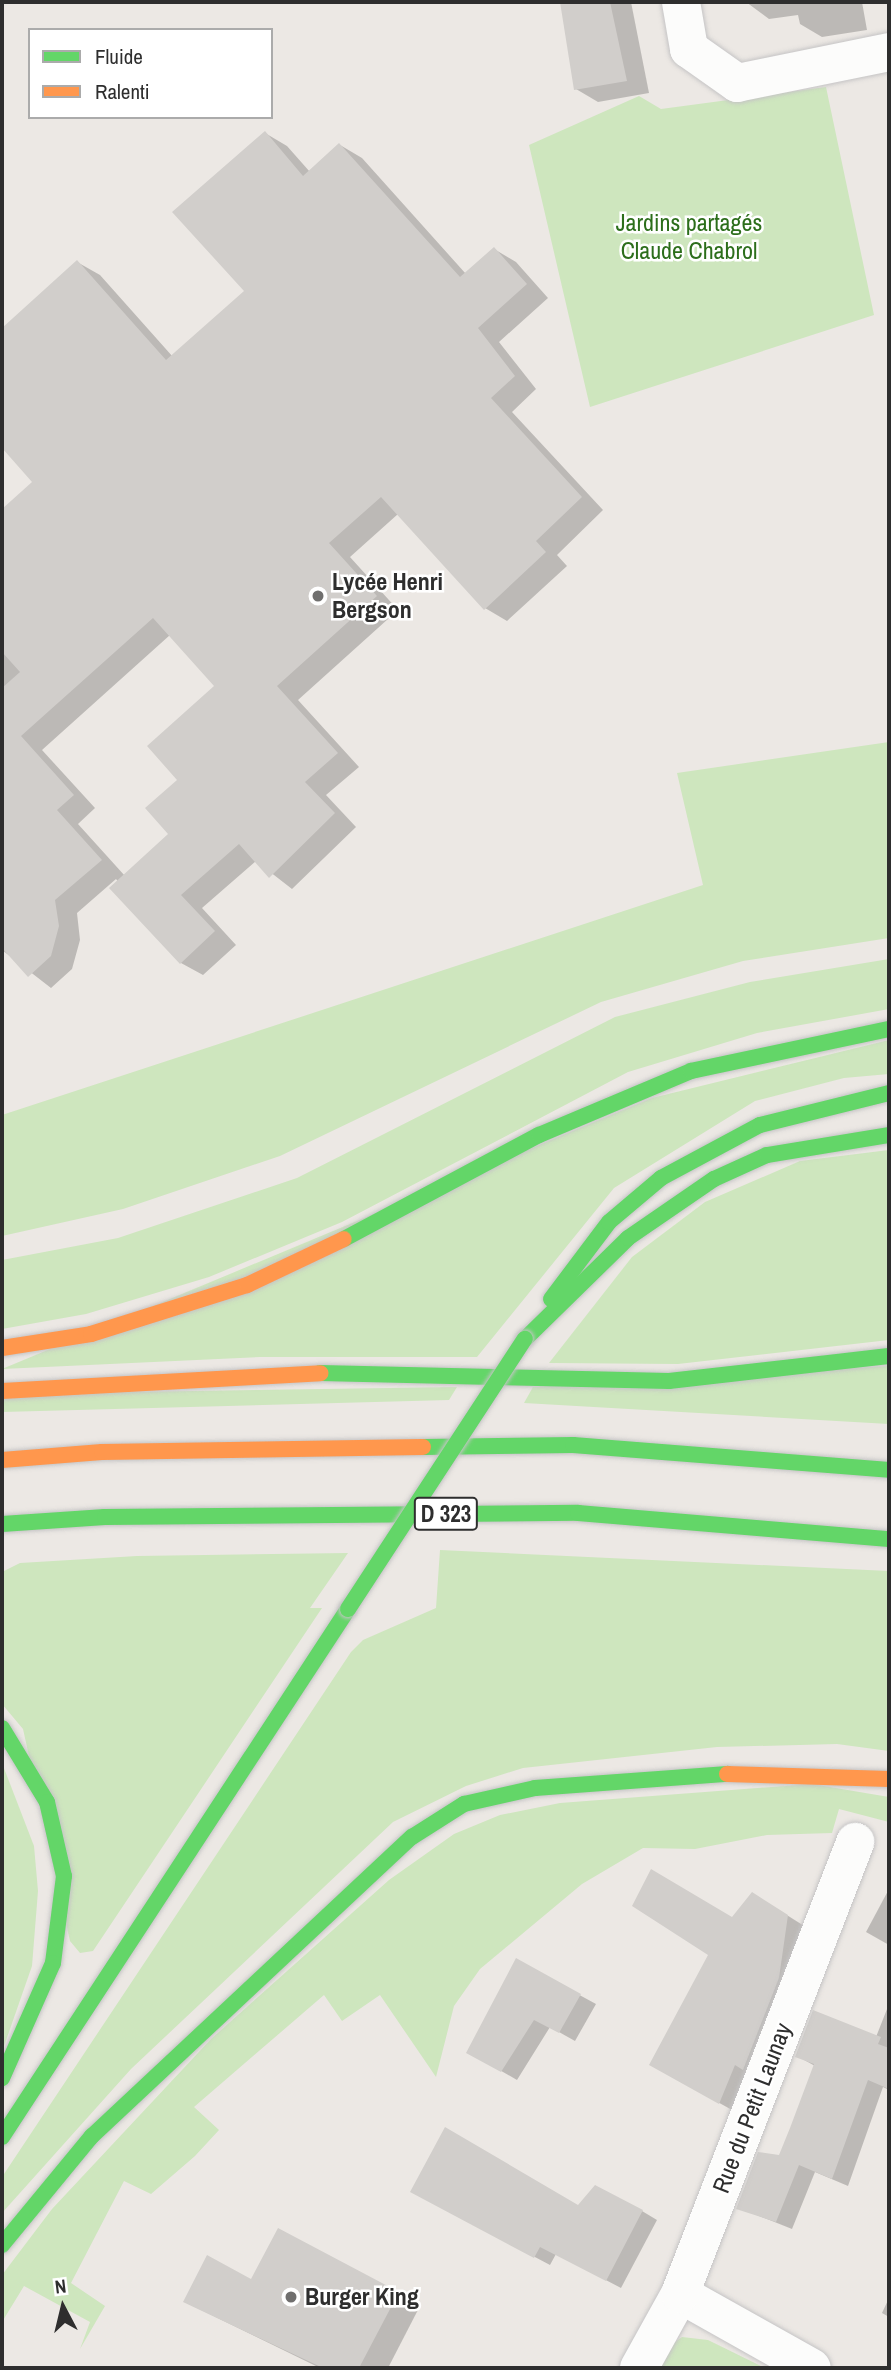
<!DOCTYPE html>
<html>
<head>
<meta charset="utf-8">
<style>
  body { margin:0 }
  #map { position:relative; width:891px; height:2370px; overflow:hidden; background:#ece8e4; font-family:"Archivo Narrow",sans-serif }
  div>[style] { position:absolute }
  .green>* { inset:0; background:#cee6be }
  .shadow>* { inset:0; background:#0003 }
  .building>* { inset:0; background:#d1cecb }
  .roads { filter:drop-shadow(0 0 2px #c5c4c5) drop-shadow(0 0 2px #c5c4c5) }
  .street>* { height:38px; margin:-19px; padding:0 19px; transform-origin:19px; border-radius:19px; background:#fcfcfb }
  .fast>* { height:16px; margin:-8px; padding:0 8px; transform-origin:8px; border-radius:8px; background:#63d668 }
  .slow>* { height:16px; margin:-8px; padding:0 8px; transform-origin:8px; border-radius:8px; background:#ff974d }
  .bridges { filter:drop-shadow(0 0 2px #c5c4c5) drop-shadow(0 0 2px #c5c4c5) }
  .fast-bridge>* { height:16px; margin:-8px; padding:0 8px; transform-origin:8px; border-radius:8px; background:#63d668 }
  .dots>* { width:19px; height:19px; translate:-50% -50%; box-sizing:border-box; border:4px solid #fff; border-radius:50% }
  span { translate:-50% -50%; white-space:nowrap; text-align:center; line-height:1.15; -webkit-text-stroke:5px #fff; paint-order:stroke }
  .shield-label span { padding:2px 5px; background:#fff; border:2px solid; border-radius:5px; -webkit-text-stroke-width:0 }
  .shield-label { font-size:23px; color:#2e2e2e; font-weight:700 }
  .park-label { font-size:24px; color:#2c6e1b }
  .poi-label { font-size:24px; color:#2e2e2e; font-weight:700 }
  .left { translate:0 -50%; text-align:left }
  .street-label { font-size:24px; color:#2e2e2e }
  .frame { position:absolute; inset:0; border:4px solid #2e2e2e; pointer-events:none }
  .legend { position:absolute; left:28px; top:28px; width:245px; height:91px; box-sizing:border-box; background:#fff; border:2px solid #ababab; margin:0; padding:9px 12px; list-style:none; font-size:21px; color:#2e2e2e }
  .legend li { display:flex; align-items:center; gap:14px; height:35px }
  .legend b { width:35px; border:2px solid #ababab }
  .north { position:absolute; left:28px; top:2272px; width:70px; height:70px; -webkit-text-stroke:5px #fff; paint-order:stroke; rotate:353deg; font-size:19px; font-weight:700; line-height:28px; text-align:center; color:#2e2e2e }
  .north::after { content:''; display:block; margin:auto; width:24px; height:32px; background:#2e2e2e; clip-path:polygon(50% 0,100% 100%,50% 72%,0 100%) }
</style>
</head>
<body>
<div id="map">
  <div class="green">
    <i style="clip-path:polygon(826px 87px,874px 315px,590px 407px,529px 145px,639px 96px,661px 109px)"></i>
    <i style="clip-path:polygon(889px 742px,889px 938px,743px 961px,601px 1002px,280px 1156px,123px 1209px,2px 1236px,2px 1115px,703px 885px,677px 773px)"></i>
    <i style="clip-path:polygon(889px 959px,889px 1009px,757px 1033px,628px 1072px,342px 1222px,209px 1277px,86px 1314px,2px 1329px,2px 1260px,118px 1238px,297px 1178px,615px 1017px,750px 982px)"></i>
    <i style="clip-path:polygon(889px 1040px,889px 1074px,844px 1078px,755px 1101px,614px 1188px,477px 1357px,260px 1357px,2px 1369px,652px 1098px)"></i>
    <i style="clip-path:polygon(889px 1150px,889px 1340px,678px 1364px,549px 1363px,632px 1257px,705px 1202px,800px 1161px)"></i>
    <i style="clip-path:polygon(889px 1366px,889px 1424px,524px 1403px,533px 1387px)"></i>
    <i style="clip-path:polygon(457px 1387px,449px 1400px,2px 1412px,2px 1394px)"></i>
    <i style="clip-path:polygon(440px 1550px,889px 1571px,889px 1751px,837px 1744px,717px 1747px,523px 1768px,466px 1786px,393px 1822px,131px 2069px,2px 2213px,2px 2177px,351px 1652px,363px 1640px,436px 1608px)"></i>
    <i style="clip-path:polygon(348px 1553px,310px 1608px,322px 1608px,93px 1951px,80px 1953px,70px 1941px,23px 1729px,2px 1704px,2px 1572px,20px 1563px,137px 1556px)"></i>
    <i style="clip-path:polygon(2px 1763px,34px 1846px,38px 1891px,32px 1966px,2px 2052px)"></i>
    <i style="clip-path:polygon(812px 1784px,889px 1797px,889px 1822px,839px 1809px,832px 1833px,767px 1835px,695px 1849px,643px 1848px,582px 1884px,480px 1969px,454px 2006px,436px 2077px,380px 1995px,342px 2021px,324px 1995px,194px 2107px,219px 2130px,195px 2156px,151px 2194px,124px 2181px,71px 2283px,105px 2306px,80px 2349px,90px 2322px,24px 2286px,2px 2322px,2px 2275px,52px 2209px,211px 2039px,389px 1880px,454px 1834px,500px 1815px,560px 1803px)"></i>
    <i style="clip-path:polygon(682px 2337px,708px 2340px,765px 2368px,659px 2368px,668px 2347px)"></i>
  </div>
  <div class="shadow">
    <i style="clip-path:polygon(562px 2px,631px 2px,649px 93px,598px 102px,576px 89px)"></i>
    <i style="clip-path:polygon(746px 2px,862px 2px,867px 30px,822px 37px,800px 24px,798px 15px,769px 19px)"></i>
    <i style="clip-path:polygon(evenodd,265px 133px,287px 146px,310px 172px,340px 145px,362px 158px,466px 274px,494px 249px,516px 262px,548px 298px,499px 342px,536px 389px,512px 412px,603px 510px,557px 555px,567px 566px,507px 621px,485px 608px,398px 514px,350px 557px,398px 610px,298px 700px,359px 767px,326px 795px,356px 827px,292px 889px,256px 861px,202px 908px,236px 945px,203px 975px,181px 963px,116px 879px,77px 913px,80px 940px,72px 969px,51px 988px,2px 950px,2px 511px,34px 482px,2px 445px,2px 330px,77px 262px,100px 275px,173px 357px,247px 291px,265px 133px,170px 635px,216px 686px,171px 834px,125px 876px,78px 824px,95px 808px,42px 750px,170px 635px)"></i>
    <i style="clip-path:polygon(889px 1889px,889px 1945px,866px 1932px)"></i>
    <i style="clip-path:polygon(774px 1907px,809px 1929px,741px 2115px,651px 2065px,733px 1919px)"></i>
    <i style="clip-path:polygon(517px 1961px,596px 2004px,575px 2041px,550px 2027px,517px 2080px,468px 2052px)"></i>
    <i style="clip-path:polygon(889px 2004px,889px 2090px,883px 2087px,848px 2186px,815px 2172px,792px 2229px,739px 2208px,780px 2157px,815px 2066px,797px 2056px,876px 2037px)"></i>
    <i style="clip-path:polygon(427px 2200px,642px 2211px,657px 2220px,621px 2288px,556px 2254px,550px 2265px)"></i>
    <i style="clip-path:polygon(252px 2281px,398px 2293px,420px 2306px,388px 2368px,320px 2368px,185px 2302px)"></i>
    <i style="clip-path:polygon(889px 2298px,889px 2317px,882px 2313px)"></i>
  </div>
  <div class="building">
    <i style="clip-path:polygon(560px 2px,610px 2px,627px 81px,574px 90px)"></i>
    <i style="clip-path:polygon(265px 131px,303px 176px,339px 143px,460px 277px,494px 247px,527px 284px,478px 328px,515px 376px,491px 398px,582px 497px,536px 541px,546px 552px,484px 610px,381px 497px,329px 543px,377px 596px,277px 686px,338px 753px,305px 782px,335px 813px,269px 878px,239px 844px,181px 895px,215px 931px,180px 964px,109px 888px,168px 834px,145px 808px,177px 780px,147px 746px,214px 686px,153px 618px,21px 736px,74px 795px,57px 810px,102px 860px,55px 900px,59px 926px,51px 956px,28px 977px,2px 948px,2px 688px,20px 672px,2px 652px,2px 509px,32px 482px,2px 448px,2px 328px,77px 260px,166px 360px,244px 291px,172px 212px)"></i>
    <i style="clip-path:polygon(651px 1869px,732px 1917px,752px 1892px,788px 1915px,779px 1978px,743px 2070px,735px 2065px,719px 2104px,649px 2065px,708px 1955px,632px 1906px)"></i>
    <i style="clip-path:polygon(516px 1958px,581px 1994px,559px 2033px,534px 2020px,501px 2072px,466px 2053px)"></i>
    <i style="clip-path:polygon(813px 2010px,881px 2037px,878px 2044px,889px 2048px,889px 2089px,868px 2080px,832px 2179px,799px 2165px,776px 2222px,736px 2209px,758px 2152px,779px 2155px,790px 2128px,814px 2064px,795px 2057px)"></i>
    <i style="clip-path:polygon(445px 2127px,578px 2205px,595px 2185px,643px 2210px,606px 2281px,540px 2247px,534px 2258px,410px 2192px)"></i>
    <i style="clip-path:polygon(278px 2228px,399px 2292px,359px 2368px,323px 2368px,183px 2302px,207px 2255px,251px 2279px)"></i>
  </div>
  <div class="roads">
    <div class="street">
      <i style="left:681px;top:2px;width:48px;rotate:80.3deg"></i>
      <i style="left:689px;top:49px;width:59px;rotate:35.3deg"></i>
      <i style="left:737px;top:83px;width:155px;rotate:-11.5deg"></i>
      <i style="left:680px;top:2294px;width:151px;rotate:29.3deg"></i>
      <i style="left:639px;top:2368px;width:85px;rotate:-61deg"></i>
      <i style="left:680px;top:2294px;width:485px;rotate:-68.8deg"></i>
    </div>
    <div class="fast">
      <i style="left:344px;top:1239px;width:221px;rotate:-28.1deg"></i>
      <i style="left:539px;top:1135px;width:165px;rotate:-22.8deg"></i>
      <i style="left:691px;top:1071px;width:202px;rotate:-12deg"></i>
      <i style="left:551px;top:1299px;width:96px;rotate:-53deg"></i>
      <i style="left:609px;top:1222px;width:68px;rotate:-40.2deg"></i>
      <i style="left:661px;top:1178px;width:112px;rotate:-28.2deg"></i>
      <i style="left:760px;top:1125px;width:133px;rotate:-13.9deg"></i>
      <i style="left:525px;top:1339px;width:144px;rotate:-44.4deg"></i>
      <i style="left:628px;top:1238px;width:104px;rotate:-34.5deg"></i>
      <i style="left:714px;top:1179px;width:58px;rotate:-24.4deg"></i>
      <i style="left:767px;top:1155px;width:124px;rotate:-9.3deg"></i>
      <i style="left:320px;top:1373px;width:349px;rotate:1.3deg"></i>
      <i style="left:669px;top:1381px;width:221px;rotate:-6.5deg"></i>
      <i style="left:423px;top:1447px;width:150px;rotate:-0.8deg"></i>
      <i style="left:573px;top:1445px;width:317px;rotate:4.5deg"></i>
      <i style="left:2px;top:1524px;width:103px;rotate:-3.9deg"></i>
      <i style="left:105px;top:1517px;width:473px;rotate:-0.5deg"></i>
      <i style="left:578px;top:1513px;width:312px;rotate:4.8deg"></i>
      <i style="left:2px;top:1728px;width:87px;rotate:58.7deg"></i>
      <i style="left:47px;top:1802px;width:76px;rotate:77.1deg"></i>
      <i style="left:64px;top:1876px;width:88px;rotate:97.2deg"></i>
      <i style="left:53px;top:1963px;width:126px;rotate:113.9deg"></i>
      <i style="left:2px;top:2137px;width:631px;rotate:-56.76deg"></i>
      <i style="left:2px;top:2245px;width:141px;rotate:-50.5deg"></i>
      <i style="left:92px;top:2136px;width:438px;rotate:-43.1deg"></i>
      <i style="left:412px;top:1837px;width:62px;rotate:-32.4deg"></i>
      <i style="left:464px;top:1804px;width:73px;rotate:-12.7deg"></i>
      <i style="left:535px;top:1788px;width:193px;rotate:-4.2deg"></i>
    </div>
    <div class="slow">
      <i style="left:2px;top:1348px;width:90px;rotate:-8.9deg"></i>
      <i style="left:91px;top:1334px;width:164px;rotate:-17.4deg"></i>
      <i style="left:247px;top:1285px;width:107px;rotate:-25.4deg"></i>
      <i style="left:2px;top:1391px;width:319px;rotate:-3.2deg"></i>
      <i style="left:2px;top:1460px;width:100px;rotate:-4.6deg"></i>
      <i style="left:102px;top:1452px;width:321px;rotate:-0.9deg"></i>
      <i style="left:727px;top:1774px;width:162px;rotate:1.8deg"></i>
    </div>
  </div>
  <div class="bridges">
    <div class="fast-bridge">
      <i style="left:348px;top:1609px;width:323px;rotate:-56.8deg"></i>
    </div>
  </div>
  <div class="dots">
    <i style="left:318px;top:596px;background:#706f6e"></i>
    <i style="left:291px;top:2297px;background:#706f6e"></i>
  </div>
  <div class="shield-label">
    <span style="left:446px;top:1514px">D 323</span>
  </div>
  <div class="park-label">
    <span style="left:689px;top:237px">Jardins partagés<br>Claude Chabrol</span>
  </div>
  <div class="poi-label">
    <span class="left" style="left:332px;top:596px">Lycée Henri<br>Bergson</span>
    <span class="left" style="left:305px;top:2297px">Burger King</span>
  </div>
  <div class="street-label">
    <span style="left:752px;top:2108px;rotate:-69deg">Rue du Petit Launay</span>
  </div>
  <div class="frame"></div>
  <ul class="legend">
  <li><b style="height:9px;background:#63d668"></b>Fluide</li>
  <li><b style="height:9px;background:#ff974d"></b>Ralenti</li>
  </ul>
  <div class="north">N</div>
</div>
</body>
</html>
